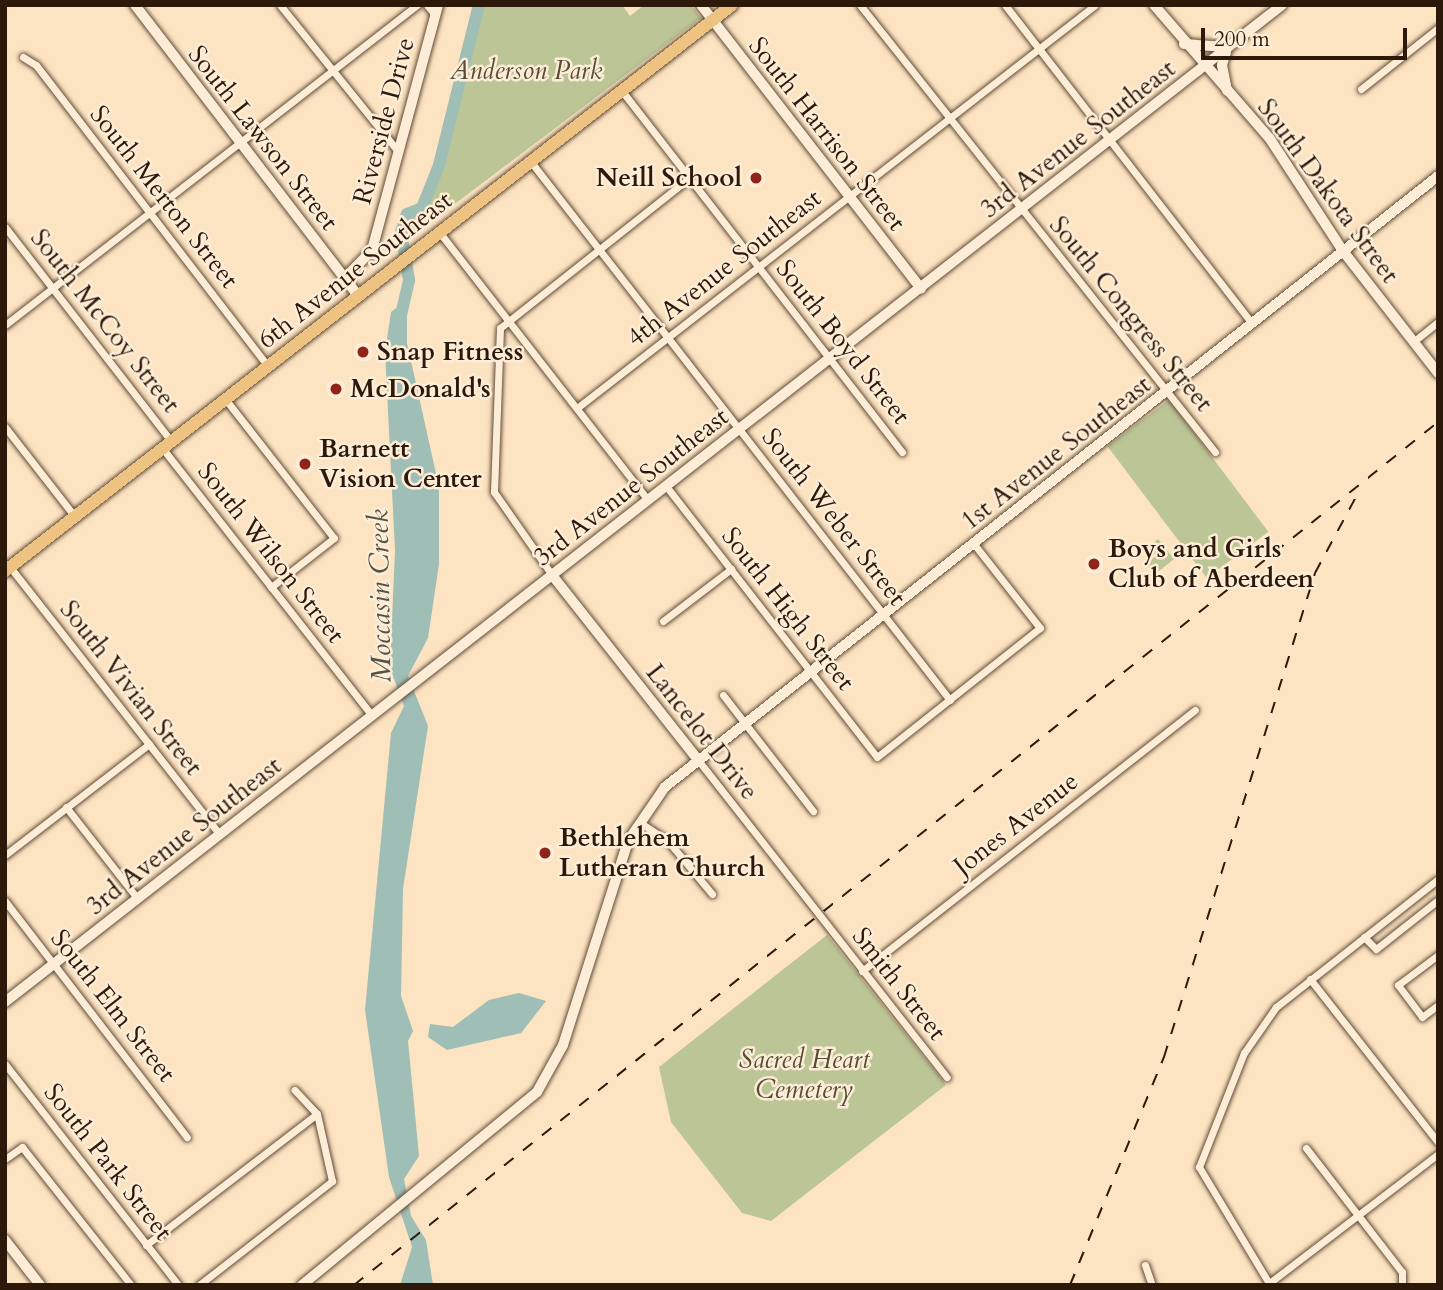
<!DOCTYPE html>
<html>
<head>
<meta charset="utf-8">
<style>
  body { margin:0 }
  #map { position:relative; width:1443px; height:1290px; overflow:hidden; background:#fce3c1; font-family:Cardo,serif }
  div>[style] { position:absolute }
  .green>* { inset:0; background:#bbc596; transform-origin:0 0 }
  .water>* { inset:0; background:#9fbeb6 }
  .river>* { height:12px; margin:-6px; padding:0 6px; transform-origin:6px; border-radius:6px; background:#9fbeb6 }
  .roads { filter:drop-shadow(0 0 2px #614c38) drop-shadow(0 0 2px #614c38) }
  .street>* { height:7px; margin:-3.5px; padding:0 3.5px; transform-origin:3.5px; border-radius:3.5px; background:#fdedd7 }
  .secondary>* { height:10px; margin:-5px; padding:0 5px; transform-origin:5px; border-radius:5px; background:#fdedd7 }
  .highway>* { height:12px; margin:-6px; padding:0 6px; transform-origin:6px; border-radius:6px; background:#eec280 }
  .rail>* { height:2px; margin-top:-1px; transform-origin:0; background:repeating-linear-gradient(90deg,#2d190a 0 12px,transparent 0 24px) }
  .dots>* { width:19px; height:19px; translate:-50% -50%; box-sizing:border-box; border:4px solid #fdedd7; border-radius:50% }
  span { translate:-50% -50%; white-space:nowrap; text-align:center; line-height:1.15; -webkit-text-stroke:5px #fdedd7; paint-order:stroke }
  .park-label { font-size:26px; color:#584d34; font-style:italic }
  .street-label { font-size:26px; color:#2d190a }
  .poi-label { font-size:26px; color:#2d190a; font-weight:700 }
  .right { translate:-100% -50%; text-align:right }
  .left { translate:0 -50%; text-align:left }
  .water-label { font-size:28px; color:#555346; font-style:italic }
  .frame { position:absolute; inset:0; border:7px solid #2d190a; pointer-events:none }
  .scale { position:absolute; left:1201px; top:28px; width:206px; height:32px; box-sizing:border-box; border:4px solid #2d190a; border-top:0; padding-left:9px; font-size:21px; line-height:24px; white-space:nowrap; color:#2d190a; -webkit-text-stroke:5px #fdedd7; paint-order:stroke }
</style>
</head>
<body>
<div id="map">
  <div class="green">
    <i style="clip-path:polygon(479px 5px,622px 5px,630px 16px,644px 5px,691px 5px,701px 18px,403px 243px,407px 214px,422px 208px,439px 165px)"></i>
    <i style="left:1169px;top:400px;width:165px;height:77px;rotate:53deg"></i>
    <i style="clip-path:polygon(1158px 539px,1174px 559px,1154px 575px,1146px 564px,1156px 556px,1149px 547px)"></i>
    <i style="clip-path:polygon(827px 935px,946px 1085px,771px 1221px,742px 1213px,671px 1122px,659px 1067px)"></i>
  </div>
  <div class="water">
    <i style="clip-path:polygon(407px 300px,407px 343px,439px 487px,439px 564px,428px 638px,408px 676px,428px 726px,403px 889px,401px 996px,413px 1031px,408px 1041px,419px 1156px,404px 1179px,411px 1216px,426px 1240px,433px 1285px,400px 1285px,412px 1247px,389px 1177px,365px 1010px,391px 733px,404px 706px,390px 668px,395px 550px,385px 352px,391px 312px)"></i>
    <i style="clip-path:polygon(519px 993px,546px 1001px,521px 1033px,447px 1050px,428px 1037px,430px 1024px,453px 1027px,489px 1000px)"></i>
  </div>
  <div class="river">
    <i style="left:401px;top:315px;width:36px;rotate:-77deg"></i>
    <i style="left:409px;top:280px;width:49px;rotate:-99.5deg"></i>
    <i style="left:401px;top:232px;width:19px;rotate:-72deg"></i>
    <i style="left:407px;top:214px;width:16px;rotate:-22deg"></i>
    <i style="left:422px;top:208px;width:46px;rotate:-68.4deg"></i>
    <i style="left:439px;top:165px;width:165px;rotate:-76deg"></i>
  </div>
  <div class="roads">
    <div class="street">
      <i style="left:280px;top:5px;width:188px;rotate:51.1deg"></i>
      <i style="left:427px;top:5px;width:13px;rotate:51deg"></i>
      <i style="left:860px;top:5px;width:571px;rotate:51.54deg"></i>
      <i style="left:1005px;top:5px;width:403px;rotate:52.2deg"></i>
      <i style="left:23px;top:57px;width:15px;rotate:32deg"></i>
      <i style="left:36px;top:65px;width:380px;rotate:52.4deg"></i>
      <i style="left:1361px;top:89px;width:98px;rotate:-38.4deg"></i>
      <i style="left:622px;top:91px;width:457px;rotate:52.2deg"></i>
      <i style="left:531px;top:162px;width:682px;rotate:52.09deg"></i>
      <i style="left:5px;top:227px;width:272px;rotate:52.2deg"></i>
      <i style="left:440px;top:233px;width:338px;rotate:52.1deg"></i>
      <i style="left:5px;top:325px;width:522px;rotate:-37.84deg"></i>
      <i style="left:1413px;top:342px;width:32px;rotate:-39deg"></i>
      <i style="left:226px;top:400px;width:175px;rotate:52deg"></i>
      <i style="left:334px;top:538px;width:80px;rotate:142.1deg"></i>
      <i style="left:577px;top:408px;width:656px;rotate:-37.88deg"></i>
      <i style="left:5px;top:427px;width:114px;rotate:52.1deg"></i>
      <i style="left:163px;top:449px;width:339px;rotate:51.9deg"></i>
      <i style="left:666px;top:486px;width:343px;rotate:52.1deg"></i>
      <i style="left:877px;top:757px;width:208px;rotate:-38.4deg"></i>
      <i style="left:1040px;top:628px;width:107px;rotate:-128.2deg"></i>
      <i style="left:10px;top:567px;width:339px;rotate:51.9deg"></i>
      <i style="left:552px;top:575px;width:101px;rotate:-124.9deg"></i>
      <i style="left:494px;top:492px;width:164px;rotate:-87.9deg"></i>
      <i style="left:500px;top:328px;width:241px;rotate:-38.4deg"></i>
      <i style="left:663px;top:621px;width:86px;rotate:-37.4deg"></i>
      <i style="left:723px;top:695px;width:147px;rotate:52.2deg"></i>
      <i style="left:698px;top:760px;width:403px;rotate:51.9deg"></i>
      <i style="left:66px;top:807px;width:115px;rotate:52deg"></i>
      <i style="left:639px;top:822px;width:35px;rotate:33deg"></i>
      <i style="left:668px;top:841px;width:69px;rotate:50.3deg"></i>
      <i style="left:5px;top:855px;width:182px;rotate:-37.6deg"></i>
      <i style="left:5px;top:901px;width:298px;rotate:52.4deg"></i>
      <i style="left:1364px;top:937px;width:17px;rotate:45deg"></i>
      <i style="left:1376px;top:949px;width:79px;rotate:-38.3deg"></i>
      <i style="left:1438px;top:955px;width:50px;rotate:143.1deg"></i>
      <i style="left:1398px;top:985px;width:40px;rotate:53deg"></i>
      <i style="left:1422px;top:1017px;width:20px;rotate:-37deg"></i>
      <i style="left:862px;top:971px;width:423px;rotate:-38.1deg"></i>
      <i style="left:1310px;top:979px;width:207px;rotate:51.9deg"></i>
      <i style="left:5px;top:1064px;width:281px;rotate:51.9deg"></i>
      <i style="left:1306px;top:1148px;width:157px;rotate:52.3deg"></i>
      <i style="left:1402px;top:1272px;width:13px;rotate:90deg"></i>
      <i style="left:5px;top:1159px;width:21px;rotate:-35deg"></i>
      <i style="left:22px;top:1147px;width:176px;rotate:51.7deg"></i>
      <i style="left:146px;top:1245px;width:215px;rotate:-37.5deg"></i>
      <i style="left:1145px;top:1265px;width:21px;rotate:71deg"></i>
      <i style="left:1268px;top:1284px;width:214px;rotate:-37.4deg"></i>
      <i style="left:199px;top:1285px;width:169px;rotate:-38deg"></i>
      <i style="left:332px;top:1181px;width:69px;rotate:-102.6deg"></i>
      <i style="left:317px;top:1114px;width:33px;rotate:-133deg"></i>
      <i style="left:1270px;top:1285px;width:138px;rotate:-121deg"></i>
      <i style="left:1199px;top:1167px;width:123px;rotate:-68.5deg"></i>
      <i style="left:1244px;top:1053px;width:56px;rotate:-55.2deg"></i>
      <i style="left:1276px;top:1007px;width:206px;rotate:-38.3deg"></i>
    </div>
    <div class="secondary">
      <i style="left:135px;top:5px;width:367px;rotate:52.5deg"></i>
      <i style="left:701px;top:5px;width:359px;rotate:52.2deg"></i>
      <i style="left:1154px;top:5px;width:177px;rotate:49.1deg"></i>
      <i style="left:1270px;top:139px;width:134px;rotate:56.9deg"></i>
      <i style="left:1343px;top:251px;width:155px;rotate:52.1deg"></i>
      <i style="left:1184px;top:44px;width:43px;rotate:4deg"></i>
      <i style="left:1226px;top:52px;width:14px;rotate:107deg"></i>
      <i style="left:1222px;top:65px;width:26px;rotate:79deg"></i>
      <i style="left:345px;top:278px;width:39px;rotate:-46deg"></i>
      <i style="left:372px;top:250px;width:254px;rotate:-74.9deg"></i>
      <i style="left:552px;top:575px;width:236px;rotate:51.7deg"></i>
      <i style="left:5px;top:1002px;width:1620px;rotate:-37.98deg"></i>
      <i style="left:5px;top:1240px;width:57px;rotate:52.1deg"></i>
      <i style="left:302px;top:1285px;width:304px;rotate:-39.4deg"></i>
      <i style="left:537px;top:1092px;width:54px;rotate:-61deg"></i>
      <i style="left:563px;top:1045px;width:214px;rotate:-72.3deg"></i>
      <i style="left:628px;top:841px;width:65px;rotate:-55.6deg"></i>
      <i style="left:665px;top:787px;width:985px;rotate:-38.32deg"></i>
    </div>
    <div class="highway">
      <i style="left:5px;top:571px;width:921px;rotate:-37.9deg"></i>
    </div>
  </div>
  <div class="rail">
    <i style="left:354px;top:1285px;width:1386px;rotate:-38.52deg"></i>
    <i style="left:1070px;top:1285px;width:247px;rotate:-67.6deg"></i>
    <i style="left:1164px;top:1057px;width:507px;rotate:-72.67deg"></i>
    <i style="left:1315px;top:573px;width:91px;rotate:-61.7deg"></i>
  </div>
  <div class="dots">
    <i style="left:756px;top:178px;background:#8f2418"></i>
    <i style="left:363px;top:352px;background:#8f2418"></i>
    <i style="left:336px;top:389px;background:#8f2418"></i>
    <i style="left:305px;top:464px;background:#8f2418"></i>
    <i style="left:1094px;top:564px;background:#8f2418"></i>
    <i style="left:545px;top:853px;background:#8f2418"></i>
  </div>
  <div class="park-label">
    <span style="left:526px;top:71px">Anderson Park</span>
    <span style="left:804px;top:1075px">Sacred Heart<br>Cemetery</span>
  </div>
  <div class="street-label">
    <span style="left:384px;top:121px;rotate:-75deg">Riverside Drive</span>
    <span style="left:827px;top:134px;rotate:52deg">South Harrison Street</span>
    <span style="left:263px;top:138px;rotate:52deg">South Lawson Street</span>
    <span style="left:1078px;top:139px;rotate:-38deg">3rd Avenue Southeast</span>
    <span style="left:1328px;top:191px;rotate:54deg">South Dakota Street</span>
    <span style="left:164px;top:197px;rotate:52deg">South Merton Street</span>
    <span style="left:724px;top:268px;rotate:-38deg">4th Avenue Southeast</span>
    <span style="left:355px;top:270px;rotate:-38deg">6th Avenue Southeast</span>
    <span style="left:1131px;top:314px;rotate:51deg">South Congress Street</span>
    <span style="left:105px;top:321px;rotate:52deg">South McCoy Street</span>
    <span style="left:843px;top:342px;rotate:52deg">South Boyd Street</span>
    <span style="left:1056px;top:453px;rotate:-38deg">1st Avenue Southeast</span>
    <span style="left:631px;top:487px;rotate:-38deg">3rd Avenue Southeast</span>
    <span style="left:834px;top:517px;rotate:52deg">South Weber Street</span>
    <span style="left:271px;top:553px;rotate:52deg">South Wilson Street</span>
    <span style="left:788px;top:609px;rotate:52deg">South High Street</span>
    <span style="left:131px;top:688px;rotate:52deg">South Vivian Street</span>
    <span style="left:702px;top:732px;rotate:52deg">Lancelot Drive</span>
    <span style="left:1016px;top:824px;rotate:-38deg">Jones Avenue</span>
    <span style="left:184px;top:836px;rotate:-38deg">3rd Avenue Southeast</span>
    <span style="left:899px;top:984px;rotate:52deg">Smith Street</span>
    <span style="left:113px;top:1006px;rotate:52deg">South Elm Street</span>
    <span style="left:108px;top:1162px;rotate:52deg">South Park Street</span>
  </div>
  <div class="poi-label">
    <span class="right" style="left:742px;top:178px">Neill School</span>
    <span class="left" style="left:377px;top:352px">Snap Fitness</span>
    <span class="left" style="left:350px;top:389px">McDonald's</span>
    <span class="left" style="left:319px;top:464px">Barnett<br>Vision Center</span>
    <span class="left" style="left:1108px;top:564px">Boys and Girls<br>Club of Aberdeen</span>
    <span class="left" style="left:559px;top:853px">Bethlehem<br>Lutheran Church</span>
  </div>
  <div class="water-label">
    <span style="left:380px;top:596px;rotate:-91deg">Moccasin Creek</span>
  </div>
  <div class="frame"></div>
  <div class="scale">200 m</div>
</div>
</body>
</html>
